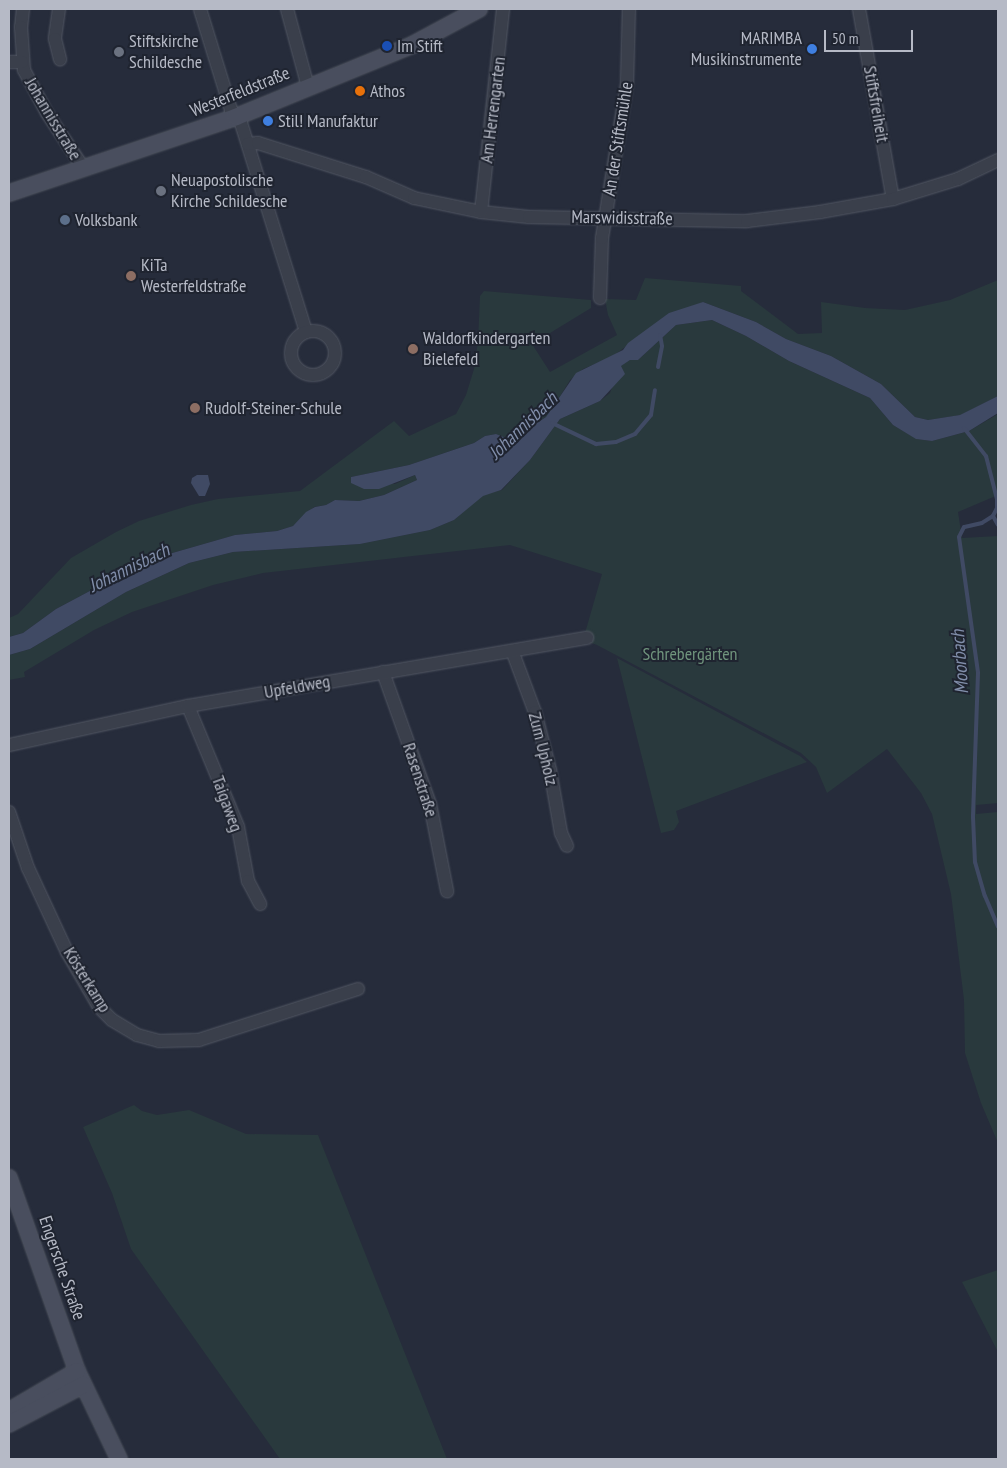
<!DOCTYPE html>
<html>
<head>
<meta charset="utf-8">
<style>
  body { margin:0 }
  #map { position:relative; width:1007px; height:1468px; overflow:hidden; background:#262c3b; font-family:"PT Sans Narrow",sans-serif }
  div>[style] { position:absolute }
  .green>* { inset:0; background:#29393d }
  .water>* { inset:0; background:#404a64 }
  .stream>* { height:4px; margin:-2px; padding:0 2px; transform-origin:2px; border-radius:2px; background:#404a64 }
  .roads { filter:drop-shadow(0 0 1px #525763) drop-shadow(0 0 1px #525763) }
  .minor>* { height:12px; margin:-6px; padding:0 6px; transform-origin:6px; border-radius:6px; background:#3a3f4b }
  .minor>.ring { margin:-6px; padding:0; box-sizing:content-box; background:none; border:12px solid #3a3f4b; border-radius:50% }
  .secondary>* { height:16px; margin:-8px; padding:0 8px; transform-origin:8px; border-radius:8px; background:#494e5e }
  .dots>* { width:14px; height:14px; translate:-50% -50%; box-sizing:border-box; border:2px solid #1f2430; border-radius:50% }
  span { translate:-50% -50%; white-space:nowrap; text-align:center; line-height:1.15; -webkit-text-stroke:4px #1f2430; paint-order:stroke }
  .poi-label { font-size:18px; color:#b6bac6 }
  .right { translate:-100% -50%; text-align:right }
  .left { translate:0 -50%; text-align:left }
  .street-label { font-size:18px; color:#b6bac6 }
  .park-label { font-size:18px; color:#70957d }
  .water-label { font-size:19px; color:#818eaa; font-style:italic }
  .frame { position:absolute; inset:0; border:10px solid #b6bac6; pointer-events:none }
  .scale { position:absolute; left:824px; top:30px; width:89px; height:22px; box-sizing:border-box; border:2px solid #b6bac6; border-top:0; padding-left:6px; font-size:15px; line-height:18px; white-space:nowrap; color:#b6bac6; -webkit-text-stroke:4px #1f2430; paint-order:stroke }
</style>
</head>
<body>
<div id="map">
  <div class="green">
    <i style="clip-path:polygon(645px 278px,741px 286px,741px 291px,798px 334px,822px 333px,821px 302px,865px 308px,905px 310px,950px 300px,998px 280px,998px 396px,961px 415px,928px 420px,915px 417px,881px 384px,831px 356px,786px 339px,756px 322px,703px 302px,646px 331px,612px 357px,583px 369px,570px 380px,553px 408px,546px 417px,510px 440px,496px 434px,485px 436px,474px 443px,409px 465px,351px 477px,395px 484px,415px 475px,417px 480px,384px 495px,359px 501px,335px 500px,326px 505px,314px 507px,293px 526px,277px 531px,235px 535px,148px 560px,56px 609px,23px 633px,9px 637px,9px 618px,18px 614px,71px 558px,116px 532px,139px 521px,191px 505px,218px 499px,300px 491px,394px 421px,409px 436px,456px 414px,466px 395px,474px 369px,478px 342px,480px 296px,484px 291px,591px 300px,591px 308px,532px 344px,550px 372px,617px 335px,608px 315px,605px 299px,636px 300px)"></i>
    <i style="clip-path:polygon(712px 320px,746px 336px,789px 361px,870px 398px,893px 425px,917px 439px,932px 441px,969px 431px,998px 414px,998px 495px,958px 512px,962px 538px,998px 536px,998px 803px,976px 805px,976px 814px,998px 812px,998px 1143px,981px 1103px,965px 1053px,964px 1000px,951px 894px,932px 814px,921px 793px,887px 749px,827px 793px,816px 767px,801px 753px,597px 645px,583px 640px,602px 574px,510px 545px,263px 573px,213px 585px,132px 612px,94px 630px,24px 672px,25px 677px,9px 680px,9px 655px,30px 649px,126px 592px,189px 563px,233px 552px,360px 544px,430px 530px,454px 520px,483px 495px,502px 490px,530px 460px,560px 419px,600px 401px,610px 393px,620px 366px,630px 360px,638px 360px,676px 325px)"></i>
    <i style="clip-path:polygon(617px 658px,800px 756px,807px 762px,676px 811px,679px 822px,674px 830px,661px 833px)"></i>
    <i style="clip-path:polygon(134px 1105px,142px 1111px,157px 1115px,189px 1110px,246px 1134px,318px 1135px,447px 1459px,280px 1459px,131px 1249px,112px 1193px,83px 1127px)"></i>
    <i style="clip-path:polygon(998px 1270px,998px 1352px,962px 1282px)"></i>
  </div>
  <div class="water">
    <i style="clip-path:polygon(703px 302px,756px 322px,786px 339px,831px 356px,881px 384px,915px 417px,928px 420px,960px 415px,998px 396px,998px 413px,969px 431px,932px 441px,916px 439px,893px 425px,870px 398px,789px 361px,746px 336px,712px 320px,676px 325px,638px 360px,630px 360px,621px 366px,625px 374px,600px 401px,560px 419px,530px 460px,501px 490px,483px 496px,454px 520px,430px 530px,360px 544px,233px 552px,189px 563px,126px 592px,30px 649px,9px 655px,9px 637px,23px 633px,56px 609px,148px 560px,235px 535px,277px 531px,293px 526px,306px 512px,315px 507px,326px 505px,335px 500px,359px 501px,384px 495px,417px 480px,415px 475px,379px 489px,364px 489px,351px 483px,351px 477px,409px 465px,474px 443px,485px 436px,496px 434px,511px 440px,546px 417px,576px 373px,623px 350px,628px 343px,669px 313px)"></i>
    <i style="clip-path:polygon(197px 475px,208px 475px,210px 484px,205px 496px,199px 496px,191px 483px,192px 478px)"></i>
  </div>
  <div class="stream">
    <i style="left:658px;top:367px;width:21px;rotate:-79deg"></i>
    <i style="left:662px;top:346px;width:11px;rotate:-100deg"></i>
    <i style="left:552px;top:423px;width:49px;rotate:25.5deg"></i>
    <i style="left:596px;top:444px;width:20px;rotate:-6deg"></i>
    <i style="left:616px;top:442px;width:21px;rotate:-23deg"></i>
    <i style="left:635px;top:434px;width:25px;rotate:-50deg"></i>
    <i style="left:651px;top:415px;width:25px;rotate:-81deg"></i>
    <i style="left:964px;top:428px;width:36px;rotate:52deg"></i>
    <i style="left:986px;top:456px;width:44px;rotate:75.7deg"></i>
    <i style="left:997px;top:499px;width:9px;rotate:90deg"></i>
    <i style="left:997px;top:508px;width:9px;rotate:117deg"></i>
    <i style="left:993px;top:516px;width:13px;rotate:148deg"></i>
    <i style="left:982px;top:523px;width:18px;rotate:167deg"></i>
    <i style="left:964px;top:527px;width:11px;rotate:117deg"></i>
    <i style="left:959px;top:537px;width:137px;rotate:82deg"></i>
    <i style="left:978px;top:673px;width:144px;rotate:92deg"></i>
    <i style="left:973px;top:817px;width:45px;rotate:87.5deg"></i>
    <i style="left:975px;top:862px;width:35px;rotate:74deg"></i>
    <i style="left:985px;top:896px;width:33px;rotate:67deg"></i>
    <i style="left:993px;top:516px;width:10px;rotate:61deg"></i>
  </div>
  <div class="roads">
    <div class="minor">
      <i style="left:23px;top:9px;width:18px;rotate:96deg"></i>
      <i style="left:21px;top:27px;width:43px;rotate:86deg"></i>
      <i style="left:24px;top:70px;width:49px;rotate:61.9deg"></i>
      <i style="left:47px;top:113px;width:67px;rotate:56.5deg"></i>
      <i style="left:59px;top:9px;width:30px;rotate:98deg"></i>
      <i style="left:55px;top:39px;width:21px;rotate:76deg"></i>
      <i style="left:200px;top:9px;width:106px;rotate:72.9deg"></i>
      <i style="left:231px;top:110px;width:16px;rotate:52deg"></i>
      <i style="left:241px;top:123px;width:219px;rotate:72.7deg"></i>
      <i style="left:287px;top:9px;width:81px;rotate:74.9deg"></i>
      <i style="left:859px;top:9px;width:193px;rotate:79.9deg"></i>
      <i style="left:9px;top:62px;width:13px"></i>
      <i style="left:248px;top:144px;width:10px;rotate:-6deg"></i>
      <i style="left:258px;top:143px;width:113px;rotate:17.5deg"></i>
      <i style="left:366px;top:177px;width:52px;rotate:23.6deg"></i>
      <i style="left:414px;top:198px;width:68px;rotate:11.8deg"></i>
      <i style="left:481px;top:212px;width:48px;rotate:5.9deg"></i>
      <i style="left:529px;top:217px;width:218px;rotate:1.1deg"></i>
      <i style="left:747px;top:221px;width:74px;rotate:-7deg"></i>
      <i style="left:820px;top:212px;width:74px;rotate:-10.1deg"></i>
      <i style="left:893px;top:199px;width:68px;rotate:-17.1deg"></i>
      <i style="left:958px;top:179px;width:44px;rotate:-25.4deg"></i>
      <i style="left:481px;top:212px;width:204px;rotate:-83.8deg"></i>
      <i style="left:600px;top:298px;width:60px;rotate:-88.1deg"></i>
      <i style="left:602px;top:238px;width:157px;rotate:-80.8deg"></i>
      <i style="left:627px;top:83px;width:74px;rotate:-88.5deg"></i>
      <i class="ring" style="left:291px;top:331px;width:32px;height:32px"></i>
      <i style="left:513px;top:653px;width:63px;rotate:69.6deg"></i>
      <i style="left:535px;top:712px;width:60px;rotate:75.5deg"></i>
      <i style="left:550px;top:770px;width:64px;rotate:80.1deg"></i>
      <i style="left:561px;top:833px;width:14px;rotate:65deg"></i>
      <i style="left:383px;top:672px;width:140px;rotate:70.4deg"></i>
      <i style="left:430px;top:804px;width:89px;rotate:78.9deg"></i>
      <i style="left:188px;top:706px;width:131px;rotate:67.5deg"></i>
      <i style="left:238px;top:827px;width:55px;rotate:79.5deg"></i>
      <i style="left:248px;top:881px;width:26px;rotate:62deg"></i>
      <i style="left:9px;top:745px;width:183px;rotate:-12.3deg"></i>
      <i style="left:188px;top:706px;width:405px;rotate:-9.7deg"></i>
      <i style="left:9px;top:812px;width:59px;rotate:71.3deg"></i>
      <i style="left:28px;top:868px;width:93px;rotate:65.1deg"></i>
      <i style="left:67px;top:952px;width:42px;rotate:59.7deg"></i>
      <i style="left:88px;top:988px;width:22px;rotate:60deg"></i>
      <i style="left:99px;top:1007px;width:18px;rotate:45deg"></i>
      <i style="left:112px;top:1020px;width:29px;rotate:31deg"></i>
      <i style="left:137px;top:1035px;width:23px;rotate:15deg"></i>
      <i style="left:159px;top:1041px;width:40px;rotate:-1.4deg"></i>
      <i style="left:199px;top:1040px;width:167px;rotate:-17.8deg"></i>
    </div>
    <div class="secondary">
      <i style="left:9px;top:193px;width:239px;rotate:-18.5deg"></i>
      <i style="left:236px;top:117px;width:190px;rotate:-22.2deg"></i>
      <i style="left:412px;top:45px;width:76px;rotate:-28.2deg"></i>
      <i style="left:9px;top:1178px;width:205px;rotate:70.6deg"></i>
      <i style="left:77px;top:1371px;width:98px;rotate:64.5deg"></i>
      <i style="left:9px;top:1411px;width:79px;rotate:-30.5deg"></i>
      <i style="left:9px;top:1424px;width:84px;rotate:-27.8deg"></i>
    </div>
  </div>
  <div class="dots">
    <i style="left:387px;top:46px;background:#1a4fb4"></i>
    <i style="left:812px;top:49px;background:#3f7fe0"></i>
    <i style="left:119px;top:52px;background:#6b7280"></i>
    <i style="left:360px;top:91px;background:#e8710a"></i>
    <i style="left:268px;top:121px;background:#3f7fe0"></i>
    <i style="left:161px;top:191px;background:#6b7280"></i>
    <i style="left:65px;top:220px;background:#5c6f8a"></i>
    <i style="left:131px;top:276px;background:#8d6e63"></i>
    <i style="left:413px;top:349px;background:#8d6e63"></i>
    <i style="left:195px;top:408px;background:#8d6e63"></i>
  </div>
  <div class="poi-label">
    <span class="right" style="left:802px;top:49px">MARIMBA<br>Musikinstrumente</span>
    <span class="left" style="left:129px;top:52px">Stiftskirche<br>Schildesche</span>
    <span class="left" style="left:397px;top:46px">Im Stift</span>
    <span class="left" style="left:370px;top:91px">Athos</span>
    <span class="left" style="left:278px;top:121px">Stil! Manufaktur</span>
    <span class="left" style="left:171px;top:191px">Neuapostolische<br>Kirche Schildesche</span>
    <span class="left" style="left:75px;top:220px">Volksbank</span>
    <span class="left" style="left:141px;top:276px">KiTa<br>Westerfeldstraße</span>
    <span class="left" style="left:423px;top:349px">Waldorfkindergarten<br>Bielefeld</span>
    <span class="left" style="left:205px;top:408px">Rudolf-Steiner-Schule</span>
  </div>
  <div class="street-label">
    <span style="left:240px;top:92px;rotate:-22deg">Westerfeldstraße</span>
    <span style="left:876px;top:104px;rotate:80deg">Stiftsfreiheit</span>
    <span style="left:493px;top:110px;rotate:-83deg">Am Herrengarten</span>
    <span style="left:53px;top:119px;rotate:59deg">Johannisstraße</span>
    <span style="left:618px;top:139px;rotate:-81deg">An der Stiftsmühle</span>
    <span style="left:622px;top:218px;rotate:1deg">Marswidisstraße</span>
    <span style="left:297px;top:687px;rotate:-10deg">Upfeldweg</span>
    <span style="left:543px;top:749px;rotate:76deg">Zum Upholz</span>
    <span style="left:420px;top:780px;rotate:72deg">Rasenstraße</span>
    <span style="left:227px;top:804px;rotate:70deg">Taigaweg</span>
    <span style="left:87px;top:980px;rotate:58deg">Kösterkamp</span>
    <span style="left:62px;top:1268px;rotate:71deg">Engersche Straße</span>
  </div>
  <div class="park-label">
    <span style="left:690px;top:654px">Schrebergärten</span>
  </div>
  <div class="water-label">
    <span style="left:523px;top:426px;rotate:-44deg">Johannisbach</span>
    <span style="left:129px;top:568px;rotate:-26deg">Johannisbach</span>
    <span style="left:960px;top:662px;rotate:-94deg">Moorbach</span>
  </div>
  <div class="frame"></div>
  <div class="scale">50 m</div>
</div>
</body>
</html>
